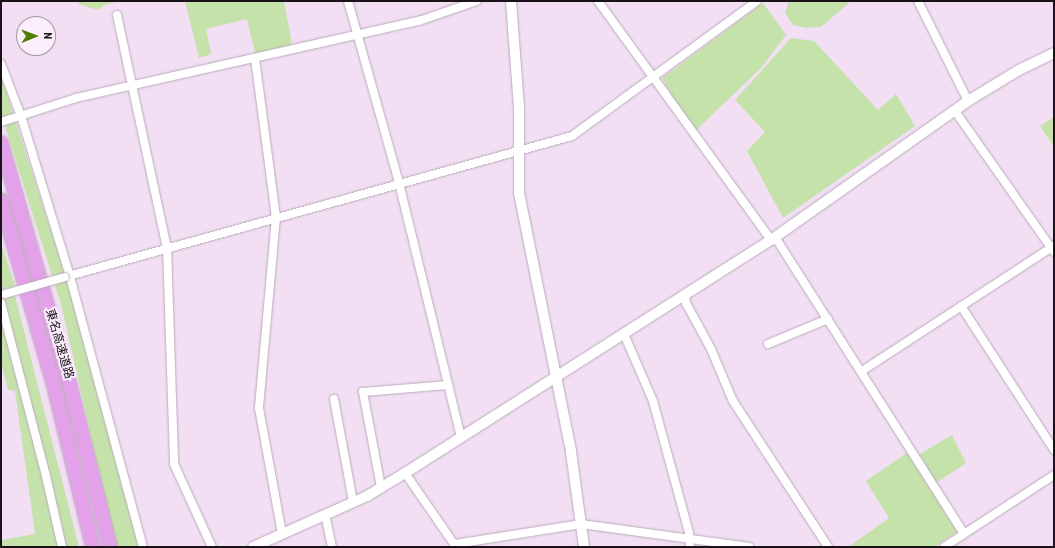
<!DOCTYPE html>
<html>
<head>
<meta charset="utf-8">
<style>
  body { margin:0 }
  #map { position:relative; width:1055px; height:548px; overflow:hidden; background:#f2dff3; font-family:"Roboto Condensed","Noto Sans JP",sans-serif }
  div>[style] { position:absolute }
  .green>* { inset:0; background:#c6e2ab }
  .roads { filter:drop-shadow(0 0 1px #bbaabd) drop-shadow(0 0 1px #bbaabd) }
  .minor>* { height:8px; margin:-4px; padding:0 4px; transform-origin:4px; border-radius:4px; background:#fff }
  .tertiary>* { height:10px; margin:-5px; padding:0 5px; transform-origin:5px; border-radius:5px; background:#fff }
  .motorway>* { height:14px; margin:-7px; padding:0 7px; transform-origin:7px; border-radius:7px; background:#e3a1e9 }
  .bridges { filter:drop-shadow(0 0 1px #bbaabd) drop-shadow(0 0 1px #bbaabd) }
  .minor-bridge>* { height:8px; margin:-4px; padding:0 4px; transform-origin:4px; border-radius:4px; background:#fff }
  span { translate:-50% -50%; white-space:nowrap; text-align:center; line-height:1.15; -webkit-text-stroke:4px #fdeefe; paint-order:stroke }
  .street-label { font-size:12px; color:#191319 }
  .frame { position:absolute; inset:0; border:2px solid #191319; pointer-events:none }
  .north { position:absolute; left:16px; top:16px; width:40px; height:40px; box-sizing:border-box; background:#fdeefe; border:1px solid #a296a2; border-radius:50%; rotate:89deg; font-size:11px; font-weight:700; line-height:16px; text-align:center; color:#191319 }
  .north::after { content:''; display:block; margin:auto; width:14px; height:18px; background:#517d02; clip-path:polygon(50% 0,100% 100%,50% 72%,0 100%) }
</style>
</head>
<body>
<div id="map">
  <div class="green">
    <i style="clip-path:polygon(78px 1px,123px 1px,107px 4px,97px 10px,79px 4px)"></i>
    <i style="clip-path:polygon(185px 1px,284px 1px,293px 49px,255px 53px,247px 19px,206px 29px,211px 54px,199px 58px)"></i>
    <i style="clip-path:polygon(789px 1px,851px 1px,821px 27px,807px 28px,793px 25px,785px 13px)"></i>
    <i style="clip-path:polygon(763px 3px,786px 35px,761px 68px,693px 133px,662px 78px)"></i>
    <i style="clip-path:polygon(791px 38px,814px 41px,878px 110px,896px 94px,915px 126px,783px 218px,747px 151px,765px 132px,735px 100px)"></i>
    <i style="clip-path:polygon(1px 76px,62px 265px,132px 504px,141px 547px,116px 547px,61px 304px,1px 114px)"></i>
    <i style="clip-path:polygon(1054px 117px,1054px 147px,1040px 126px)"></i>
    <i style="clip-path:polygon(1px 243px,15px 286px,2px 290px,1px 288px)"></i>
    <i style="clip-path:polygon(15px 296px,79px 547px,1px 547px,1px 540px,35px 534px,15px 391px,8px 390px,1px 363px,1px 298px)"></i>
    <i style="clip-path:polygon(952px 435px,966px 463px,936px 483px,920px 454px)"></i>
    <i style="clip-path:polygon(907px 453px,957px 532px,934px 547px,848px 547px,889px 518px,866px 481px)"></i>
  </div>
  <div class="roads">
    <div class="minor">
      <i style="left:348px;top:1px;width:189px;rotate:74.3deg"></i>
      <i style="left:399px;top:183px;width:261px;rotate:76.3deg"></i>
      <i style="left:598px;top:1px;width:295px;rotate:54.1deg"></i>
      <i style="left:918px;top:1px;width:112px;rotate:63.4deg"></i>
      <i style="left:117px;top:15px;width:238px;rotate:77.9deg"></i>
      <i style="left:167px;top:248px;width:216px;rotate:88.1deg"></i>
      <i style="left:174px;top:464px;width:91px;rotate:65.4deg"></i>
      <i style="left:255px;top:58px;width:160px;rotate:82.5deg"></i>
      <i style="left:276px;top:217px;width:192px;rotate:95.1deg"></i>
      <i style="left:259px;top:408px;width:127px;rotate:79.6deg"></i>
      <i style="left:1px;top:64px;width:56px;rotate:69deg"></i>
      <i style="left:21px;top:116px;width:164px;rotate:73deg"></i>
      <i style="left:69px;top:273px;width:284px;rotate:74.9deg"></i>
      <i style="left:955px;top:111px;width:172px;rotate:54.9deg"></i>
      <i style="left:1px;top:122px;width:79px;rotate:-17.7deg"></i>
      <i style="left:76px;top:98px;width:352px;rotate:-12.7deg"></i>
      <i style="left:419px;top:21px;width:61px;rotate:-19deg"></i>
      <i style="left:775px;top:237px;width:352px;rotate:57.5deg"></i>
      <i style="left:65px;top:277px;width:526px;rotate:-15.54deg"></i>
      <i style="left:572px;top:136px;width:229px;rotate:-36.1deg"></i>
      <i style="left:685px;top:295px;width:8px;rotate:83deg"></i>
      <i style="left:686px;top:303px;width:52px;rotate:61.5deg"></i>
      <i style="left:711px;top:349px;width:56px;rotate:67.1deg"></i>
      <i style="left:733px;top:401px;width:174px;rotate:56.9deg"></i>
      <i style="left:1px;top:303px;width:179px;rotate:75.4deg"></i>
      <i style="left:46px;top:476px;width:73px;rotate:77.3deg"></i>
      <i style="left:961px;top:306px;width:171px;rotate:57.1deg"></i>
      <i style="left:624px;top:334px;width:73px;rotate:66.6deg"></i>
      <i style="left:653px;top:401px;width:137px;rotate:74.7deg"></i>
      <i style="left:689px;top:533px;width:14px;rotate:86deg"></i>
      <i style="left:768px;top:344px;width:65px;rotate:-22.6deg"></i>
      <i style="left:862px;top:371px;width:229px;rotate:-33.1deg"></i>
      <i style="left:334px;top:399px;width:105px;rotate:79.5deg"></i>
      <i style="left:405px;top:473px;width:90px;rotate:55.4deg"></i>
      <i style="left:381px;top:487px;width:97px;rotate:-100.7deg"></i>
      <i style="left:363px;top:392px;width:85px;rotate:-4.7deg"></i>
      <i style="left:325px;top:514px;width:34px;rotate:78deg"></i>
      <i style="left:455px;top:544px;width:128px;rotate:-9deg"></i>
      <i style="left:581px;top:524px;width:170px;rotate:7.8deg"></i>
      <i style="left:944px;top:547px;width:131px;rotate:-33.2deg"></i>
    </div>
    <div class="tertiary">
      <i style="left:511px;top:1px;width:107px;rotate:85.7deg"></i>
      <i style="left:519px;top:108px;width:85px;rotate:90deg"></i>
      <i style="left:519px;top:193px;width:264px;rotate:78.6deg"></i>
      <i style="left:571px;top:452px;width:96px;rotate:82.2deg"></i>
      <i style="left:253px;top:547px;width:125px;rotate:-24.1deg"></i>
      <i style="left:367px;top:496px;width:44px;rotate:-31.2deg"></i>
      <i style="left:405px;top:473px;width:434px;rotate:-32.5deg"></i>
      <i style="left:771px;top:240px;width:241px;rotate:-35.2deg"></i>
      <i style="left:968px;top:101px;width:60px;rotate:-31.3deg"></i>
      <i style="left:1019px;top:70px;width:39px;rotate:-26deg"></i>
    </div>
    <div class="motorway">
      <i style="left:1px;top:143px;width:244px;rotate:74.1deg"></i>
      <i style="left:68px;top:378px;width:174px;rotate:76deg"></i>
      <i style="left:1px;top:200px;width:189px;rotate:74.1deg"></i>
      <i style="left:53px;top:382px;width:170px;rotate:76.4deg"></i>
    </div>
  </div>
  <div class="bridges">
    <div class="minor-bridge">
      <i style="left:5px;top:294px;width:62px;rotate:-15.8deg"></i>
    </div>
  </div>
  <div class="street-label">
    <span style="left:59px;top:344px;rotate:74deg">東名高速道路</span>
  </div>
  <div class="frame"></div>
  <div class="north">N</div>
</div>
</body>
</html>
